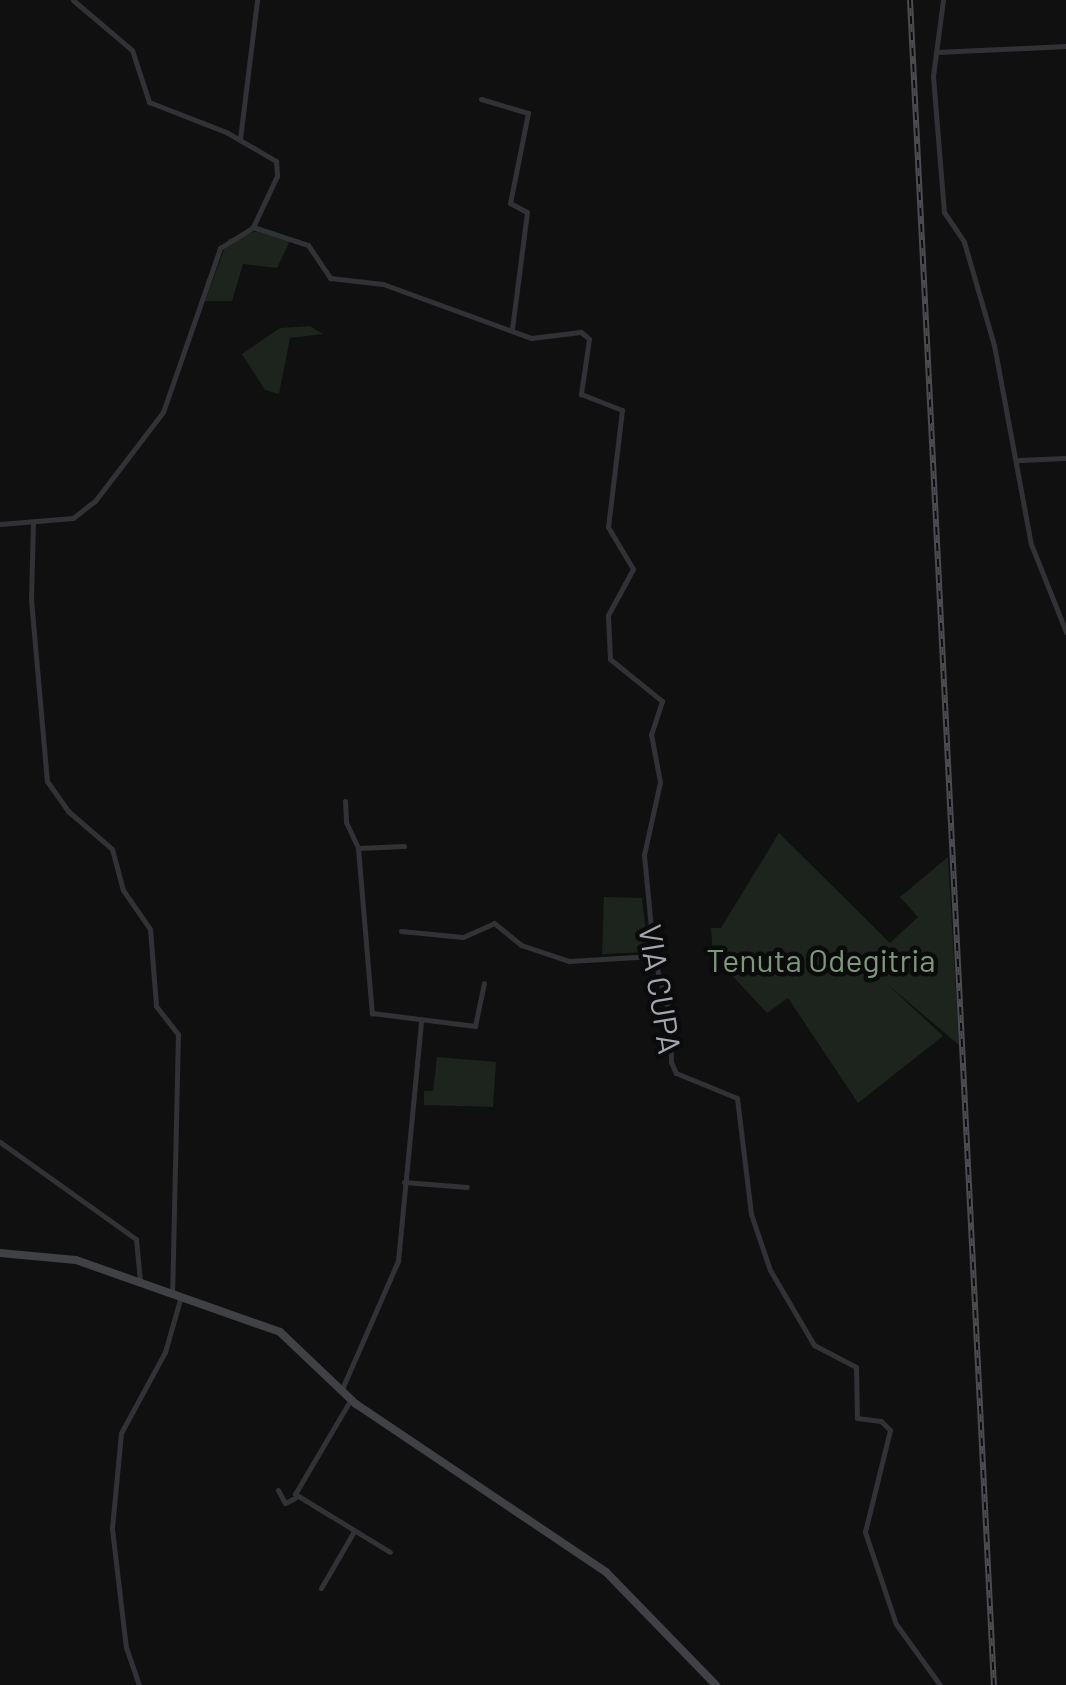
<!DOCTYPE html>
<html>
<head>
<meta charset="utf-8">
<style>
  body { margin:0 }
  #map { position:relative; width:1066px; height:1685px; overflow:hidden; background:#101011; font-family:Barlow,sans-serif }
  div>[style] { position:absolute }
  .green>* { inset:0; background:#1d231d }
  .street>* { height:5px; margin:-2.5px; padding:0 2.5px; transform-origin:2.5px; border-radius:2.5px; background:#313235 }
  .secondary>* { height:8px; margin:-4px; padding:0 4px; transform-origin:4px; border-radius:4px; background:#404145 }
  .rail>* { height:6px; margin-top:-3px; transform-origin:0; background:repeating-linear-gradient(90deg,#0b0b0c 0 8px,#4b4c50 0 16px); box-sizing:border-box; border-block:2px solid #4b4c50 }
  span { translate:-50% -50%; white-space:nowrap; text-align:center; line-height:1.15; -webkit-text-stroke:9px #0b0b0c; paint-order:stroke }
  .park-label { font-size:32px; color:#7d997c }
  .street-label { font-size:32px; color:#a3a8b0 }
</style>
</head>
<body>
<div id="map">
  <div class="green">
    <i style="clip-path:polygon(258px 231px,290px 241px,277px 268px,243px 264px,232px 301px,205px 301px,228px 239px)"></i>
    <i style="clip-path:polygon(310px 326px,323px 334px,290px 338px,279px 394px,265px 390px,242px 354px,280px 328px)"></i>
    <i style="clip-path:polygon(779px 833px,890px 943px,918px 917px,900px 897px,948px 857px,959px 1045px,887px 984px,943px 1036px,858px 1103px,788px 998px,767px 1013px,713px 955px,711px 928px,721px 928px)"></i>
    <i style="clip-path:polygon(604px 897px,642px 898px,648px 952px,602px 954px)"></i>
    <i style="clip-path:polygon(437px 1057px,496px 1062px,493px 1107px,424px 1105px,424px 1091px,433px 1091px)"></i>
  </div>
  <div class="street">
    <i style="left:73px;top:0;width:77px;rotate:40.3deg"></i>
    <i style="left:132px;top:50px;width:55px;rotate:71.9deg"></i>
    <i style="left:149px;top:102px;width:83px;rotate:21.3deg"></i>
    <i style="left:226px;top:132px;width:58px;rotate:30.1deg"></i>
    <i style="left:276px;top:161px;width:15px;rotate:86deg"></i>
    <i style="left:277px;top:176px;width:56px;rotate:115.2deg"></i>
    <i style="left:943px;top:0;width:77px;rotate:97.5deg"></i>
    <i style="left:933px;top:76px;width:136px;rotate:85.4deg"></i>
    <i style="left:944px;top:212px;width:36px;rotate:56deg"></i>
    <i style="left:964px;top:242px;width:107px;rotate:73.8deg"></i>
    <i style="left:994px;top:345px;width:202px;rotate:79.5deg"></i>
    <i style="left:1031px;top:544px;width:95px;rotate:68.3deg"></i>
    <i style="left:936px;top:52px;width:130px;rotate:-2.6deg"></i>
    <i style="left:481px;top:99px;width:49px;rotate:16.6deg"></i>
    <i style="left:528px;top:113px;width:92px;rotate:101.3deg"></i>
    <i style="left:510px;top:203px;width:19px;rotate:28deg"></i>
    <i style="left:527px;top:212px;width:118px;rotate:97.3deg"></i>
    <i style="left:240px;top:139px;width:140px;rotate:-83deg"></i>
    <i style="left:1019px;top:460px;width:47px;rotate:-2.4deg"></i>
    <i style="left:33px;top:522px;width:77px;rotate:91.5deg"></i>
    <i style="left:31px;top:599px;width:183px;rotate:85deg"></i>
    <i style="left:47px;top:781px;width:37px;rotate:55deg"></i>
    <i style="left:68px;top:811px;width:58px;rotate:40.8deg"></i>
    <i style="left:112px;top:849px;width:42px;rotate:75deg"></i>
    <i style="left:123px;top:890px;width:47px;rotate:55.3deg"></i>
    <i style="left:150px;top:929px;width:77px;rotate:85.5deg"></i>
    <i style="left:156px;top:1006px;width:36px;rotate:52deg"></i>
    <i style="left:178px;top:1034px;width:259px;rotate:91.3deg"></i>
    <i style="left:0;top:524px;width:73px;rotate:-4.7deg"></i>
    <i style="left:73px;top:518px;width:28px;rotate:-38deg"></i>
    <i style="left:95px;top:501px;width:112px;rotate:-52.6deg"></i>
    <i style="left:163px;top:412px;width:174px;rotate:-70.8deg"></i>
    <i style="left:220px;top:248px;width:39px;rotate:-32deg"></i>
    <i style="left:253px;top:227px;width:58px;rotate:18.1deg"></i>
    <i style="left:308px;top:245px;width:40px;rotate:56deg"></i>
    <i style="left:330px;top:278px;width:53px;rotate:6.5deg"></i>
    <i style="left:383px;top:284px;width:158px;rotate:20deg"></i>
    <i style="left:531px;top:338px;width:50px;rotate:-6.8deg"></i>
    <i style="left:581px;top:332px;width:11px;rotate:41deg"></i>
    <i style="left:589px;top:339px;width:56px;rotate:98.3deg"></i>
    <i style="left:581px;top:394px;width:44px;rotate:21.3deg"></i>
    <i style="left:622px;top:410px;width:118px;rotate:96.8deg"></i>
    <i style="left:608px;top:527px;width:49px;rotate:59.2deg"></i>
    <i style="left:633px;top:569px;width:52px;rotate:118.5deg"></i>
    <i style="left:608px;top:615px;width:44px;rotate:87.4deg"></i>
    <i style="left:610px;top:659px;width:67px;rotate:38.9deg"></i>
    <i style="left:662px;top:701px;width:35px;rotate:108deg"></i>
    <i style="left:651px;top:734px;width:49px;rotate:79.4deg"></i>
    <i style="left:660px;top:782px;width:75px;rotate:102.4deg"></i>
    <i style="left:644px;top:855px;width:103px;rotate:84.5deg"></i>
    <i style="left:654px;top:958px;width:61px;rotate:74.8deg"></i>
    <i style="left:670px;top:1017px;width:45px;rotate:88.7deg"></i>
    <i style="left:671px;top:1062px;width:12px;rotate:66deg"></i>
    <i style="left:676px;top:1073px;width:66px;rotate:22.3deg"></i>
    <i style="left:737px;top:1098px;width:117px;rotate:83.1deg"></i>
    <i style="left:751px;top:1214px;width:59px;rotate:71.3deg"></i>
    <i style="left:770px;top:1270px;width:87px;rotate:59.6deg"></i>
    <i style="left:814px;top:1345px;width:47px;rotate:27.6deg"></i>
    <i style="left:856px;top:1367px;width:51px;rotate:88.9deg"></i>
    <i style="left:857px;top:1418px;width:24px;rotate:7deg"></i>
    <i style="left:881px;top:1421px;width:13px;rotate:45deg"></i>
    <i style="left:890px;top:1430px;width:105px;rotate:103.8deg"></i>
    <i style="left:865px;top:1532px;width:97px;rotate:71.4deg"></i>
    <i style="left:896px;top:1624px;width:75px;rotate:54.2deg"></i>
    <i style="left:345px;top:801px;width:21px;rotate:87deg"></i>
    <i style="left:346px;top:822px;width:29px;rotate:65deg"></i>
    <i style="left:358px;top:848px;width:166px;rotate:85.2deg"></i>
    <i style="left:372px;top:1013px;width:104px;rotate:7.2deg"></i>
    <i style="left:475px;top:1026px;width:44px;rotate:-78.2deg"></i>
    <i style="left:358px;top:848px;width:46px;rotate:-2.5deg"></i>
    <i style="left:401px;top:931px;width:62px;rotate:5.5deg"></i>
    <i style="left:463px;top:937px;width:34px;rotate:-24deg"></i>
    <i style="left:494px;top:923px;width:35px;rotate:39deg"></i>
    <i style="left:521px;top:945px;width:51px;rotate:18.4deg"></i>
    <i style="left:569px;top:961px;width:85px;rotate:-3.4deg"></i>
    <i style="left:0;top:1142px;width:167px;rotate:35.5deg"></i>
    <i style="left:136px;top:1239px;width:42px;rotate:84.6deg"></i>
    <i style="left:404px;top:1182px;width:63px;rotate:4.5deg"></i>
    <i style="left:342px;top:1389px;width:140px;rotate:-66.4deg"></i>
    <i style="left:398px;top:1261px;width:242px;rotate:-84.5deg"></i>
    <i style="left:351px;top:1399px;width:110px;rotate:120.5deg"></i>
    <i style="left:295px;top:1494px;width:111px;rotate:31.4deg"></i>
    <i style="left:278px;top:1490px;width:15px;rotate:62deg"></i>
    <i style="left:285px;top:1503px;width:11px;rotate:-27deg"></i>
    <i style="left:321px;top:1588px;width:66px;rotate:-59.9deg"></i>
    <i style="left:139px;top:1685px;width:39px;rotate:-109deg"></i>
    <i style="left:126px;top:1648px;width:121px;rotate:-96.7deg"></i>
    <i style="left:112px;top:1528px;width:95px;rotate:-84.6deg"></i>
    <i style="left:121px;top:1433px;width:92px;rotate:-61.5deg"></i>
    <i style="left:165px;top:1352px;width:58px;rotate:-74.1deg"></i>
  </div>
  <div class="secondary">
    <i style="left:0;top:1253px;width:76px;rotate:5.3deg"></i>
    <i style="left:76px;top:1260px;width:216px;rotate:19.4deg"></i>
    <i style="left:280px;top:1332px;width:105px;rotate:43.5deg"></i>
    <i style="left:356px;top:1404px;width:301px;rotate:33.9deg"></i>
    <i style="left:606px;top:1572px;width:158px;rotate:45.8deg"></i>
  </div>
  <div class="rail">
    <i style="left:910px;top:0;width:1687px;rotate:87.15deg"></i>
  </div>
  <div class="park-label">
    <span style="left:821px;top:959px">Tenuta Odegitria</span>
  </div>
  <div class="street-label">
    <span style="left:661px;top:989px;rotate:81deg">VIA CUPA</span>
  </div>
</div>
</body>
</html>
